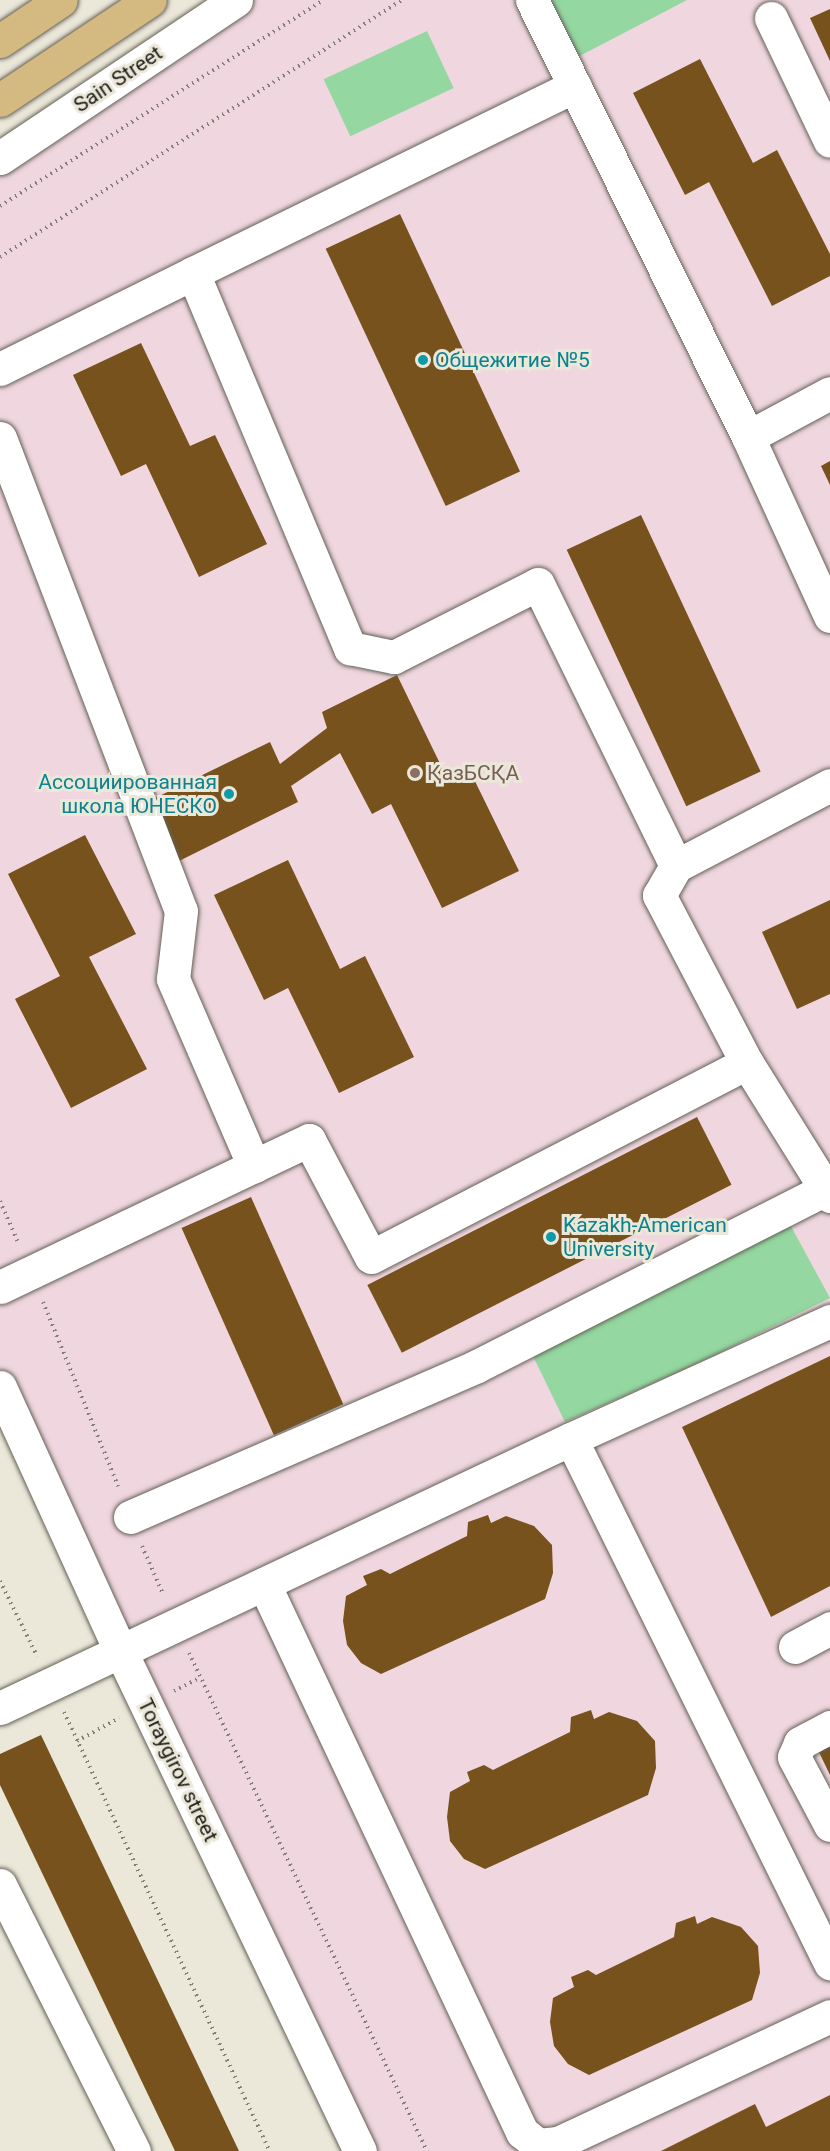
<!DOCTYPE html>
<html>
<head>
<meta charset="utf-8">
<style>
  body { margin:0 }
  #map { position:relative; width:830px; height:2151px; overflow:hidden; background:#ebe8da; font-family:Roboto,sans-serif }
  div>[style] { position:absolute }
  .education>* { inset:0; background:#efd6df }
  .green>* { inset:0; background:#94d7a1; transform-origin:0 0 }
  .building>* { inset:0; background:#77521c; transform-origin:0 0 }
  .path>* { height:4px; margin-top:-2px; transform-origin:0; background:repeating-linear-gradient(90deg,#828076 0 1.5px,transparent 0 6px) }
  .roads { filter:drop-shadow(0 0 2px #646155) drop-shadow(0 0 2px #646155) }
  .minor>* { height:33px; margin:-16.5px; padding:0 16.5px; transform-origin:16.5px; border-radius:16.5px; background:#fff }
  .major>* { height:33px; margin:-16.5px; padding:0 16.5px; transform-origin:16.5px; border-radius:16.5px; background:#d4b980 }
  .dots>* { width:16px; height:16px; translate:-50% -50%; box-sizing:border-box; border:3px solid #ebe8da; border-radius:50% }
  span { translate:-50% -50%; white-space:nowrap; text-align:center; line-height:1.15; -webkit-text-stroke:6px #ebe8da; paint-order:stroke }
  .street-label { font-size:21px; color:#1e1d18 }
  .culture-label { font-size:21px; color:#0d838f }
  .left { translate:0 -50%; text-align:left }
  .right { translate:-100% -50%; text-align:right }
  .education-label { font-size:21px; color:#785e54 }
</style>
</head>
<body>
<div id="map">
  <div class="education">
    <i style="clip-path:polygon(236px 0,830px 0,830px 2151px,360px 2151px,0 1387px,0 158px)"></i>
  </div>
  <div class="green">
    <i style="clip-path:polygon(542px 0,687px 0,572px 60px)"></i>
    <i style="left:427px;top:31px;width:63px;height:114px;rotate:65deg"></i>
    <i style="clip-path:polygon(787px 1219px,830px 1298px,701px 1362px,565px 1422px,532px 1354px)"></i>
  </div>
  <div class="building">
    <i style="clip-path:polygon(830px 9px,830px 61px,810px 18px)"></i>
    <i style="clip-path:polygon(700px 59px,753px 163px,777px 150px,830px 254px,830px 276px,772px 306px,709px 182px,685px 195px,633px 93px)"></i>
    <i style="left:400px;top:214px;width:284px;height:82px;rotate:65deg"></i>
    <i style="clip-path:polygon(141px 343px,190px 446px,215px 435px,267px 544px,199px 577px,146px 464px,121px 476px,73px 375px)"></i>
    <i style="clip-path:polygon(830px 461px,830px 485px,821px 466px)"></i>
    <i style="left:641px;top:515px;width:283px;height:82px;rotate:65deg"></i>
    <i style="clip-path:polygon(397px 675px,448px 780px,469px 769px,519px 871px,442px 908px,391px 804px,372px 814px,340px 753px,291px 786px,298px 802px,173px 864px,147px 802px,270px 742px,280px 764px,327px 728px,322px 712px)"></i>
    <i style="clip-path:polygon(85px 835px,136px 934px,89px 957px,147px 1069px,71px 1108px,15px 999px,60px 976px,8px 874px)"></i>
    <i style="clip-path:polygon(288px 860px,340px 969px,365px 956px,414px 1057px,339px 1093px,288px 988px,264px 1000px,214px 895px)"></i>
    <i style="clip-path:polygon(830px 900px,830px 994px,797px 1009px,762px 932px)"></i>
    <i style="left:697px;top:1117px;width:76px;height:370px;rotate:63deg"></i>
    <i style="left:251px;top:1197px;width:227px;height:76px;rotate:66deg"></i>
    <i style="clip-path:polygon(830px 1356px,830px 1586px,771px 1617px,682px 1427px)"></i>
    <i style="clip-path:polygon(488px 1515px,491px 1523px,506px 1516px,534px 1526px,552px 1545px,553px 1573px,545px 1599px,381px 1674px,361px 1663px,347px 1645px,343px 1621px,346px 1596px,367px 1585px,363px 1576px,381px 1569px,390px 1574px,467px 1536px,468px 1522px)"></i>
    <i style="clip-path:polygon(591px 1710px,594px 1719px,609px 1712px,637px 1721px,655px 1741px,656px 1768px,648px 1795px,485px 1869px,464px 1859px,450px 1841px,447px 1817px,450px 1792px,470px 1781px,467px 1772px,484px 1765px,493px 1770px,570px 1732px,571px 1717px)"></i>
    <i style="clip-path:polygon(41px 1735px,239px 2151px,175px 2151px,0 1785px,0 1754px)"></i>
    <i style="clip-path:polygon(830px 1739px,830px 1775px,816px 1746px)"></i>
    <i style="clip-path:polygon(695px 1916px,697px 1924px,712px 1917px,741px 1927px,758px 1946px,760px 1973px,752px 2000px,589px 2075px,568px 2064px,554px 2046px,550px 2022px,553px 1998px,574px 1987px,571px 1977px,588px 1970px,596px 1975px,674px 1937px,676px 1923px)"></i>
    <i style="clip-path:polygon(830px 2095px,830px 2151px,661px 2151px,755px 2104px,766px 2127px)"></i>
  </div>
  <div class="path">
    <i style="left:0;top:206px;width:383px;rotate:-32.5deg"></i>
    <i style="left:0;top:257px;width:477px;rotate:-32.6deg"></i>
    <i style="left:0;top:1201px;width:45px;rotate:66.3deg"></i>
    <i style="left:43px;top:1302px;width:199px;rotate:67.8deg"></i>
    <i style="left:142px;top:1546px;width:52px;rotate:66.4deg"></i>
    <i style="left:0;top:1581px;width:84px;rotate:63.7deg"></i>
    <i style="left:189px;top:1653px;width:552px;rotate:64.46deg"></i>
    <i style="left:174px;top:1691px;width:29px;rotate:-27deg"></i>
    <i style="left:64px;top:1712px;width:485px;rotate:64.9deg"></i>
    <i style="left:77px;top:1741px;width:48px;rotate:-28.7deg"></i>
  </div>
  <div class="roads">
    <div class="minor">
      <i style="left:532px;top:0;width:487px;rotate:63.7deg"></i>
      <i style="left:748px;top:437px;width:197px;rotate:65.4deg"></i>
      <i style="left:771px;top:18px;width:136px;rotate:64.4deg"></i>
      <i style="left:0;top:158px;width:284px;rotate:-33.8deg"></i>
      <i style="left:193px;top:273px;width:425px;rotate:-26.1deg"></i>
      <i style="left:0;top:369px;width:216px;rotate:-26.4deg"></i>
      <i style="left:193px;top:273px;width:407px;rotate:67.3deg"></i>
      <i style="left:350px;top:648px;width:45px;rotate:11.6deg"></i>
      <i style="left:394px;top:657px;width:161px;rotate:-26.9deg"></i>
      <i style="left:538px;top:584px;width:314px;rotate:63.9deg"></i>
      <i style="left:676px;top:866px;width:174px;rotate:-27.7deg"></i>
      <i style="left:748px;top:437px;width:93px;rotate:-28.2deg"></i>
      <i style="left:0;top:438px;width:506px;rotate:69.06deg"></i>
      <i style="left:181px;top:911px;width:68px;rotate:96.7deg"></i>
      <i style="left:173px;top:979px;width:204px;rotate:66.6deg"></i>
      <i style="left:254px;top:1166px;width:281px;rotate:154.5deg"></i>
      <i style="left:676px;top:866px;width:34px;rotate:120deg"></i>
      <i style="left:659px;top:895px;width:190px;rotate:62.4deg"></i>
      <i style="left:747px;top:1063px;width:157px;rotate:58deg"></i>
      <i style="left:254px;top:1166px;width:61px;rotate:-25.3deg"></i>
      <i style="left:309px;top:1140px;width:132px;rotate:62.1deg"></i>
      <i style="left:371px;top:1257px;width:423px;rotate:-27.3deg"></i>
      <i style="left:0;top:1387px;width:291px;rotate:65.5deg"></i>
      <i style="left:121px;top:1652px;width:553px;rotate:64.41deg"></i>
      <i style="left:571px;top:1439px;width:285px;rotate:-24.5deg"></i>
      <i style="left:130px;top:1517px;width:378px;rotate:-23.5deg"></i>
      <i style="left:477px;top:1366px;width:396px;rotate:-26.9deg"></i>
      <i style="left:264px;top:1584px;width:606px;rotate:64.79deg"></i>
      <i style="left:522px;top:2132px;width:21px;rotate:39deg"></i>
      <i style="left:538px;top:2145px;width:20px;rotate:-6deg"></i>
      <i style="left:558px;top:2143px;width:300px;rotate:-25deg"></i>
      <i style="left:795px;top:1647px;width:40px;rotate:-28deg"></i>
      <i style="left:0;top:1708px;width:631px;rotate:-25.23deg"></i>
      <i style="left:571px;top:1439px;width:585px;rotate:63.7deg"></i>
      <i style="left:830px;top:1727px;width:34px;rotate:152deg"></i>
      <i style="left:800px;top:1743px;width:15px;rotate:113deg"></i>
      <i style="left:794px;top:1757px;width:77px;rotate:62.1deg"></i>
      <i style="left:0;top:1885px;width:298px;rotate:63.3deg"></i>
    </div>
    <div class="major">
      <i style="left:0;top:41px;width:73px;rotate:-33.9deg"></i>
      <i style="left:0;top:100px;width:180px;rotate:-33.7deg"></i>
    </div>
  </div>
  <div class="dots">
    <i style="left:423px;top:360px;background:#0f9aa8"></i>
    <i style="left:415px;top:773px;background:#8d6e63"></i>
    <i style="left:229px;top:794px;background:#0f9aa8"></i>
    <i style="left:551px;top:1237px;background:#0f9aa8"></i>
  </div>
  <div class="street-label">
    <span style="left:118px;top:79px;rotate:-34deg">Sain Street</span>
    <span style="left:178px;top:1770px;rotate:64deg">Toraygirov street</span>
  </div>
  <div class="culture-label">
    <span class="left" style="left:435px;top:360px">Общежитие №5</span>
    <span class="right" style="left:217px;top:794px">Ассоциированная<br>школа ЮНЕСКО</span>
    <span class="left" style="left:563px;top:1237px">Kazakh-American<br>University</span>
  </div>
  <div class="education-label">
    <span class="left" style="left:427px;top:773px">ҚазБСҚА</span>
  </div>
</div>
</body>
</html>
